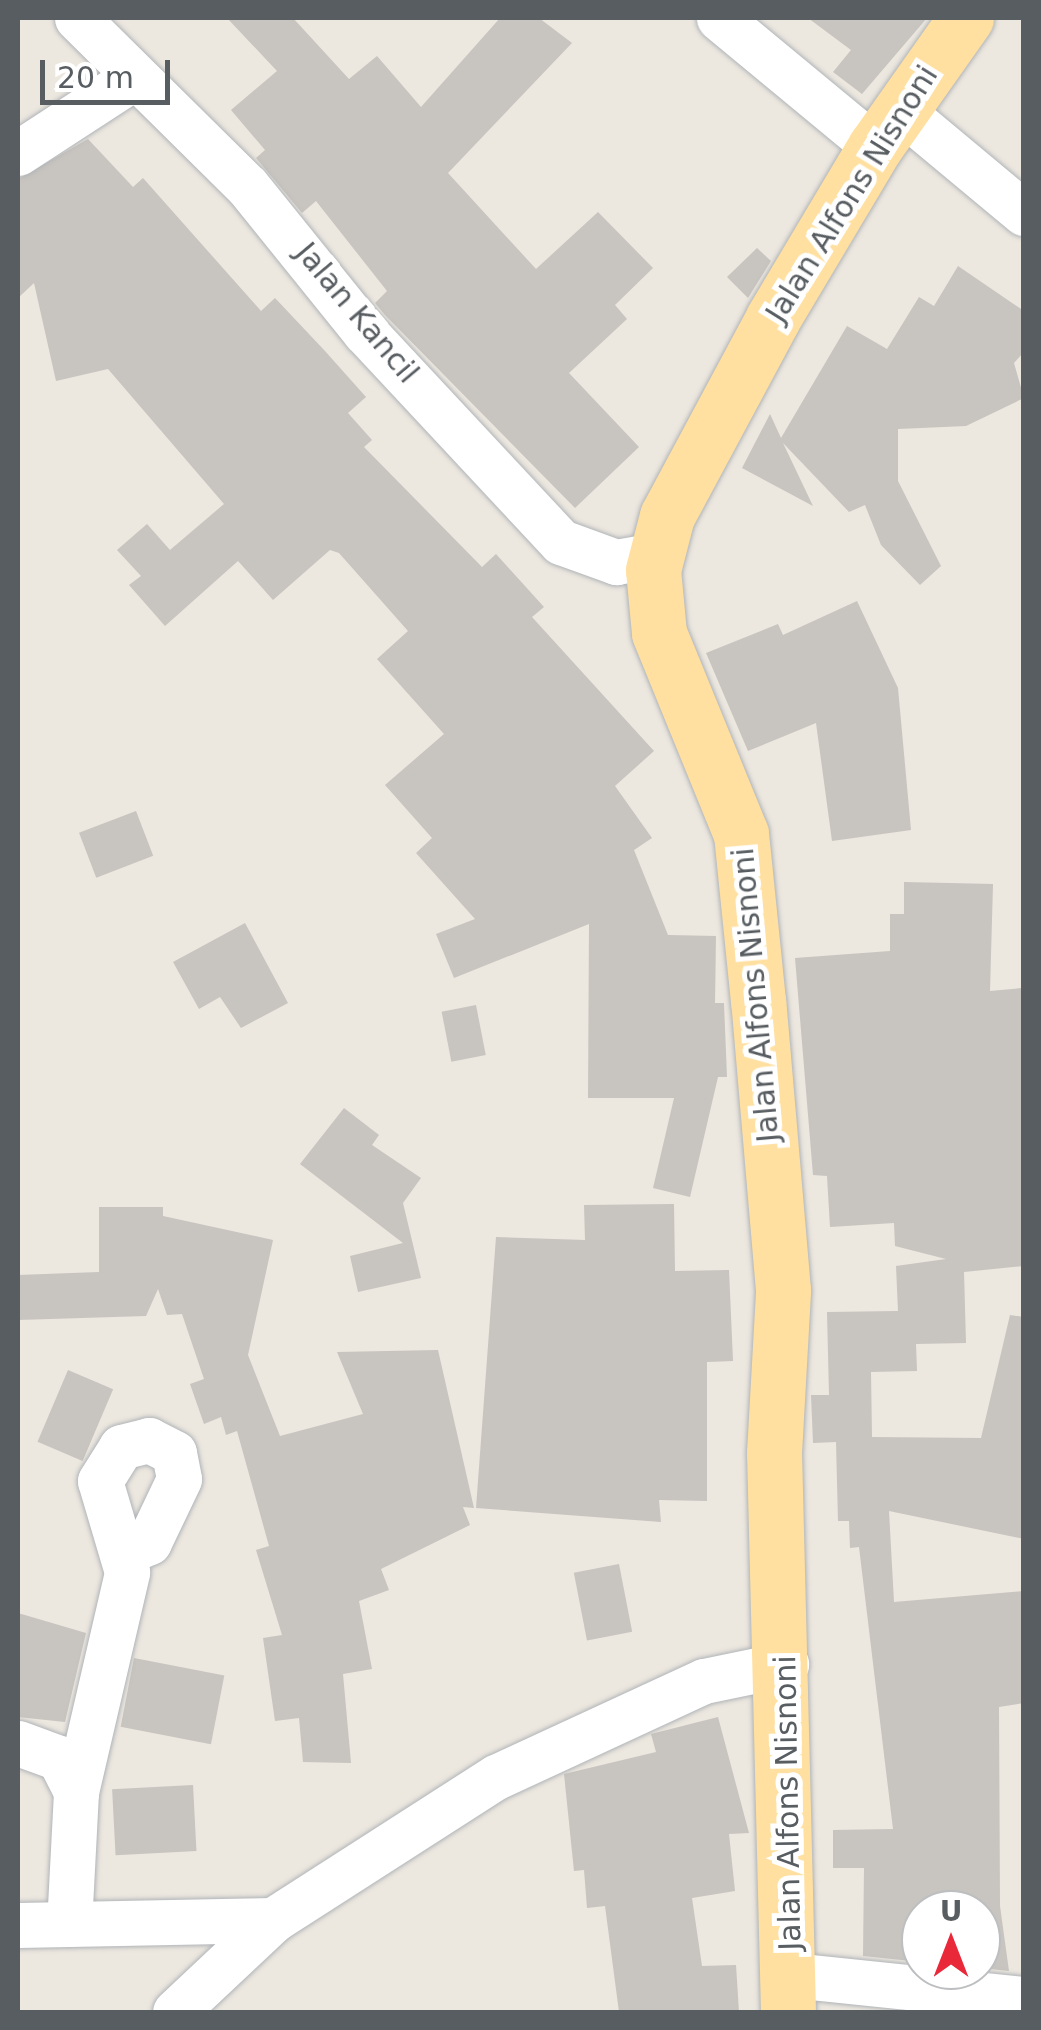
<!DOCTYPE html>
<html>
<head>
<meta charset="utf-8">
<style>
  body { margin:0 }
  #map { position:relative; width:1041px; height:2030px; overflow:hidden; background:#ece7df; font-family:"DejaVu Sans",sans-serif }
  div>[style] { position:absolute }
  .building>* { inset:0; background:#c8c4bf; transform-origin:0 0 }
  .roads { filter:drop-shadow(0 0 2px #b0b4b8) drop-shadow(0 0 2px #b0b4b8) }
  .minor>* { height:45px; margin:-22.5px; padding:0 22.5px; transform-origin:22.5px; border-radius:22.5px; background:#fff }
  .major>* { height:55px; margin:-27.5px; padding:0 27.5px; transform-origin:27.5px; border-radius:27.5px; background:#ffe0a1 }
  span { translate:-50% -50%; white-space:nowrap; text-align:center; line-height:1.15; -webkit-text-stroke:10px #fff; paint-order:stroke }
  .street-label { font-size:30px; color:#585d61 }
  .frame { position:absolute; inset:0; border:20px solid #585d61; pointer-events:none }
  .north { position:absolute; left:901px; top:1890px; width:100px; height:100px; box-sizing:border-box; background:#fff; border:2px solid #bcbec0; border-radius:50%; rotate:0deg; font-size:28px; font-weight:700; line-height:40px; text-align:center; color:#585d61 }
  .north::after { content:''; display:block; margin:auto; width:35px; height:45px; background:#e9283a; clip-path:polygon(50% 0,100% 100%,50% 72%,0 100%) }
  .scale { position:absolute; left:40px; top:60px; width:130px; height:45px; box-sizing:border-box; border:5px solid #585d61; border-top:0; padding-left:12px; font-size:30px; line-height:35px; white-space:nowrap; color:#585d61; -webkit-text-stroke:8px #fff; paint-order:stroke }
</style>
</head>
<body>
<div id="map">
  <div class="building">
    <i style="clip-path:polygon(227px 18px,293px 18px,349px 79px,377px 56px,421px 107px,500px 18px,539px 18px,572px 43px,448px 173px,536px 269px,598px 212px,653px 268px,615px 305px,627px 319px,569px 373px,639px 447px,575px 508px,385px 315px,375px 303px,387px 291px,316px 201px,302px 213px,256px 158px,265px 150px,231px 110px,277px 71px)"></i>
    <i style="clip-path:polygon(808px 18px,927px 18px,862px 94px,833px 72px,851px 50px)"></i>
    <i style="clip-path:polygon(88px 139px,133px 187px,143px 178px,261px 311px,275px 298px,325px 351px,366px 397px,348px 413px,372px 440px,364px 447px,482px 567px,496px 554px,544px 607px,532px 617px,654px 751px,615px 786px,652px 838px,634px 850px,668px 935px,716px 936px,715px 1003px,724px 1003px,727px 1077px,718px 1077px,690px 1197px,653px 1188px,674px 1098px,588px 1098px,589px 924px,454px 978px,436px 934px,475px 919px,416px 853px,432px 838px,385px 785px,444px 734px,377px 659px,408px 631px,339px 553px,330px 550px,273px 600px,238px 561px,165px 626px,129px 585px,141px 576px,117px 550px,147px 524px,170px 550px,224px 504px,108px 369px,56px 381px,34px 283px,18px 298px,18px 179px)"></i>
    <i style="clip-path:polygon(757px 248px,771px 261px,748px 298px,727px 277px)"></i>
    <i style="clip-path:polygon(958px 266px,1024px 311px,1024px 352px,1014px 363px,1024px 398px,966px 426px,898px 429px,898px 481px,941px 566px,920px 585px,881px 545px,865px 505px,849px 512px,783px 443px,813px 506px,742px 468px,770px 414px,781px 438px,847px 326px,887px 349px,919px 297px,934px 306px)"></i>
    <i style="clip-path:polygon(857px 601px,898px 688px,911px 830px,832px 841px,816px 723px,748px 751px,706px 653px,778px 624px,783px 635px)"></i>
    <i style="left:136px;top:811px;width:48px;height:61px;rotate:69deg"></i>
    <i style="clip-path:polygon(904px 882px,993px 884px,990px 991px,1022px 988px,1024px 1266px,964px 1272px,966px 1343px,916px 1344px,917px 1371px,871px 1372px,872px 1437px,981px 1438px,1010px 1315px,1024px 1317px,1024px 1539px,889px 1511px,894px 1602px,1024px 1591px,1024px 1703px,999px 1707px,1000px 1906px,1009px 1971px,981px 1968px,981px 1910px,921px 1910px,921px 1962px,863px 1956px,864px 1868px,833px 1868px,833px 1830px,893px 1829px,859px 1547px,850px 1548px,849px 1521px,838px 1521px,836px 1442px,813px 1443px,811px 1395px,829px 1395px,827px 1312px,898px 1311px,896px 1266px,946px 1259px,895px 1246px,894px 1223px,830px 1227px,827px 1176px,813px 1175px,795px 958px,890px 951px,890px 914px,904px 914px)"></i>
    <i style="clip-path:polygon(245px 923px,288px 1003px,241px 1028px,220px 997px,199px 1009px,173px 962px)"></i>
    <i style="left:476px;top:1005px;width:51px;height:35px;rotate:79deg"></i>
    <i style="clip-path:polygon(344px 1108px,379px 1135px,372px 1145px,421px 1178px,403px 1203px,421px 1278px,358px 1292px,350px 1256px,403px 1243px,300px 1164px)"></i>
    <i style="clip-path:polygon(674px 1204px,675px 1271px,729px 1270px,733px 1361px,707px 1362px,707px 1501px,659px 1500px,661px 1522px,476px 1508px,496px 1237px,585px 1240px,584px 1205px)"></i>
    <i style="clip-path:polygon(99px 1207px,163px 1207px,163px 1216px,273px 1240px,248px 1355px,280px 1436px,363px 1414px,337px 1352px,438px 1350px,474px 1508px,463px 1507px,470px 1525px,381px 1569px,389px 1590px,359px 1601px,372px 1669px,343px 1674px,351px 1763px,303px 1762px,299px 1718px,275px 1721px,263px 1638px,282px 1635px,256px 1550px,269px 1546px,237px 1431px,226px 1435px,221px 1417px,204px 1424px,190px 1384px,204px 1379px,182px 1314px,167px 1315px,158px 1289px,146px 1316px,18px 1320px,18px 1275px,99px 1272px)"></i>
    <i style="left:68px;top:1370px;width:49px;height:78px;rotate:23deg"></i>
    <i style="left:619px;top:1564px;width:69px;height:46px;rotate:79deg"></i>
    <i style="clip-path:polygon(18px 1613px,86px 1633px,65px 1722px,18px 1717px)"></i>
    <i style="left:134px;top:1658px;width:92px;height:70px;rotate:11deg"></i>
    <i style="clip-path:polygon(718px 1717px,749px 1833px,729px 1834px,735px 1891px,692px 1898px,702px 1966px,736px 1965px,739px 2012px,619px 2012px,605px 1906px,587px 1908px,584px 1870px,574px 1871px,564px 1774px,656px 1752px,651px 1734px)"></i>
    <i style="left:193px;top:1785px;width:66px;height:81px;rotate:87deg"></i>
  </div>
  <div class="roads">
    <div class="minor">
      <i style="left:77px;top:18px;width:239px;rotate:44.7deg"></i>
      <i style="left:247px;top:186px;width:188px;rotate:51.1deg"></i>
      <i style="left:365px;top:332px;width:287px;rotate:47deg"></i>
      <i style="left:561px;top:542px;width:59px;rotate:20deg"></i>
      <i style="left:616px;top:562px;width:41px;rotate:-9.9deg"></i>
      <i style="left:719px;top:18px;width:202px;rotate:39.6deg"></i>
      <i style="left:899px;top:109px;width:163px;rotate:39.8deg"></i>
      <i style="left:18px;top:153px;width:134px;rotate:-33.1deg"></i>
      <i style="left:18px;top:1743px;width:44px;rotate:20.1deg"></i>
      <i style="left:59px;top:1758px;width:38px;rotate:63deg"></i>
      <i style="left:76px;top:1792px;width:132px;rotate:93deg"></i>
      <i style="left:76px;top:1792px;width:226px;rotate:-76.9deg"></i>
      <i style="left:127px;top:1572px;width:95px;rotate:-106.5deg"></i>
      <i style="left:100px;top:1481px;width:40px;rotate:-58deg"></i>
      <i style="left:121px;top:1447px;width:29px;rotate:-14deg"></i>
      <i style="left:149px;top:1440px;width:28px;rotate:27deg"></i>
      <i style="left:174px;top:1453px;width:26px;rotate:79deg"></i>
      <i style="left:179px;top:1479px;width:70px;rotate:115.5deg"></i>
      <i style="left:149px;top:1542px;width:27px;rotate:156deg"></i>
      <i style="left:18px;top:1925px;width:255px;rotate:-1.1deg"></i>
      <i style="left:791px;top:1975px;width:234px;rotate:5.9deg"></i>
      <i style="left:175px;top:2012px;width:134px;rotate:-43.2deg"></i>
      <i style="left:273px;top:1920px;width:265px;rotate:-32.7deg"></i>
      <i style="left:496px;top:1777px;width:229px;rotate:-24.8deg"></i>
      <i style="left:704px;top:1681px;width:84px;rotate:-11.7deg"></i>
    </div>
    <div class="major">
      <i style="left:788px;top:2012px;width:559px;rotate:-91.43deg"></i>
      <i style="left:774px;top:1453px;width:163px;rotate:-86.8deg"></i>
      <i style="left:783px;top:1290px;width:290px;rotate:-94.9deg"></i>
      <i style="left:758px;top:1001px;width:168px;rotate:-95.8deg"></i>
      <i style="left:741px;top:834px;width:217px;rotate:-112.2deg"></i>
      <i style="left:659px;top:633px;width:63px;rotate:-95.4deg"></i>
      <i style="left:653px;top:570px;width:56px;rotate:-75.5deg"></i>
      <i style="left:667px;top:516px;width:225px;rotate:-61.8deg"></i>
      <i style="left:773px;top:318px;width:199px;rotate:-59.2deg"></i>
      <i style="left:875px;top:147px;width:158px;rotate:-54.8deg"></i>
    </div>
  </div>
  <div class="street-label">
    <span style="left:852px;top:194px;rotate:-58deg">Jalan Alfons Nisnoni</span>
    <span style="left:357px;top:313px;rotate:50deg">Jalan Kancil</span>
    <span style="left:756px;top:995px;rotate:-95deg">Jalan Alfons Nisnoni</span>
    <span style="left:788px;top:1803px;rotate:-91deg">Jalan Alfons Nisnoni</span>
  </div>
  <div class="frame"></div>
  <div class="north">U</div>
  <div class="scale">20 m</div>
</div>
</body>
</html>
